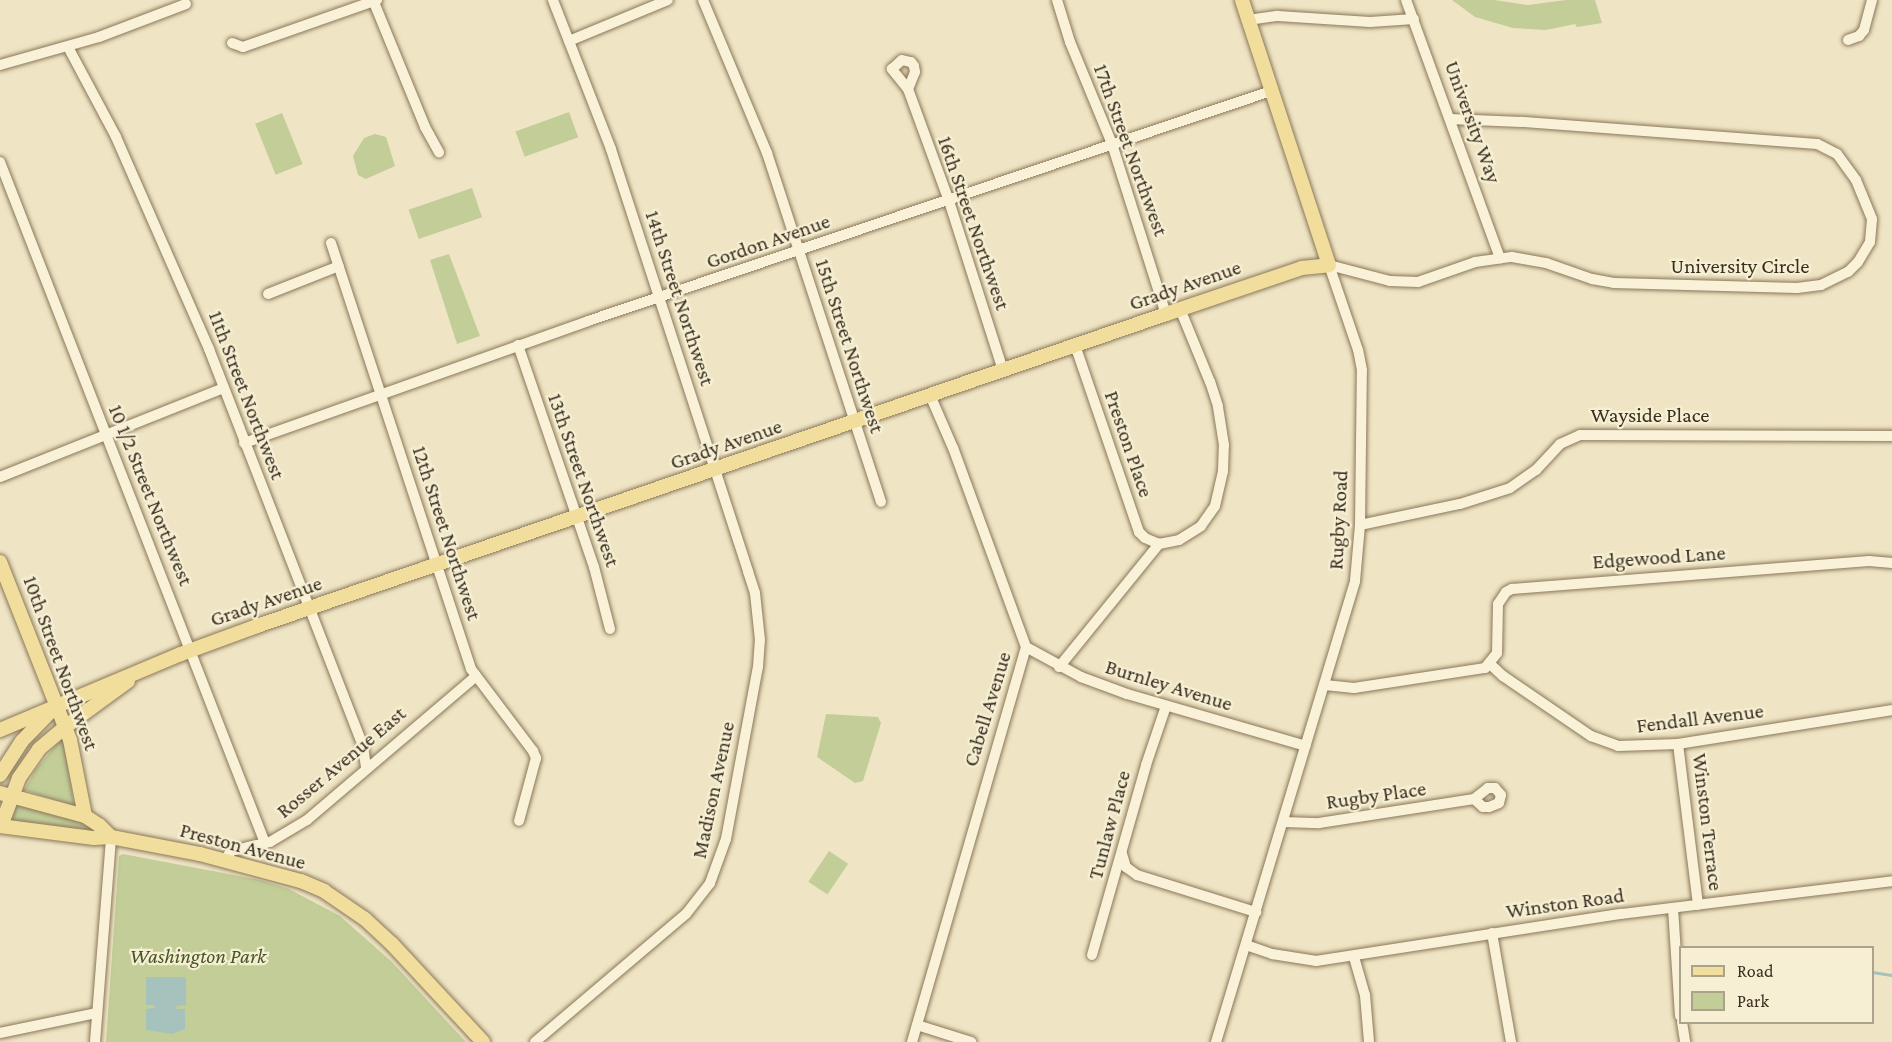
<!DOCTYPE html>
<html>
<head>
<meta charset="utf-8">
<style>
  body { margin:0 }
  #map { position:relative; width:1892px; height:1042px; overflow:hidden; background:#efe5c4; font-family:"Crimson Pro",serif }
  div>[style] { position:absolute }
  .green>* { inset:0; background:#c2cd98; transform-origin:0 0 }
  .water>* { inset:0; background:#a6c2bc }
  .stream>* { height:3px; margin:-1.5px; padding:0 1.5px; transform-origin:1.5px; border-radius:1.5px; background:#a6c2bc }
  .roads { filter:drop-shadow(0 0 2px #8a775a) drop-shadow(0 0 2px #8a775a) }
  .minor>* { height:10px; margin:-5px; padding:0 5px; transform-origin:5px; border-radius:5px; background:#f9f2d8 }
  .major>* { height:14px; margin:-7px; padding:0 7px; transform-origin:7px; border-radius:7px; background:#f2de9c }
  span { translate:-50% -50%; white-space:nowrap; text-align:center; line-height:1.15; -webkit-text-stroke:4.5px #f6efd4; paint-order:stroke }
  .street-label { font-size:21px; color:#3a2e1f }
  .park-label { font-size:21px; color:#465625; font-style:italic }
  .legend { position:absolute; left:1679px; top:946px; width:195px; height:78px; box-sizing:border-box; background:#f6efd4; border:2px solid #aba28c; margin:0; padding:8px 10px; list-style:none; font-size:18px; color:#3a2e1f }
  .legend li { display:flex; align-items:center; gap:12px; height:30px }
  .legend b { width:30px; border:2px solid #aba28c }
</style>
</head>
<body>
<div id="map">
  <div class="green">
    <i style="clip-path:polygon(1452px 0,1494px 0,1528px 5px,1566px 0,1595px 0,1602px 23px,1577px 27px,1575px 24px,1546px 30px,1513px 28px,1475px 17px)"></i>
    <i style="left:569px;top:112px;width:27px;height:57px;rotate:70deg"></i>
    <i style="left:282px;top:113px;width:55px;height:29px;rotate:68deg"></i>
    <i style="clip-path:polygon(375px 134px,386px 137px,395px 166px,366px 179px,358px 175px,353px 156px,364px 138px)"></i>
    <i style="left:472px;top:188px;width:31px;height:67px;rotate:71deg"></i>
    <i style="clip-path:polygon(449px 254px,480px 336px,457px 344px,430px 260px)"></i>
    <i style="clip-path:polygon(826px 714px,878px 717px,881px 723px,863px 781px,855px 783px,817px 757px)"></i>
    <i style="clip-path:polygon(61px 739px,64px 739px,74px 806px,24px 790px,36px 769px)"></i>
    <i style="clip-path:polygon(17px 804px,78px 821px,92px 827px,93px 833px,13px 823px,11px 820px)"></i>
    <i style="left:829px;top:851px;width:23px;height:37px;rotate:34deg"></i>
    <i style="clip-path:polygon(123px 854px,260px 880px,289px 889px,340px 916px,392px 962px,466px 1042px,106px 1042px,119px 856px)"></i>
  </div>
  <div class="water">
    <i style="clip-path:polygon(146px 977px,186px 977px,186px 1005px,176px 1006px,177px 1009px,185px 1009px,185px 1029px,172px 1034px,146px 1030px,146px 1009px,155px 1008px,154px 1005px,146px 1005px)"></i>
  </div>
  <div class="stream">
    <i style="left:1872px;top:972px;width:20px;rotate:9deg"></i>
  </div>
  <div class="roads">
    <div class="minor">
      <i style="left:373px;top:0;width:137px;rotate:67.7deg"></i>
      <i style="left:425px;top:127px;width:29px;rotate:61deg"></i>
      <i style="left:703px;top:0;width:166px;rotate:67.3deg"></i>
      <i style="left:767px;top:153px;width:367px;rotate:71.9deg"></i>
      <i style="left:1057px;top:0;width:44px;rotate:72.8deg"></i>
      <i style="left:1070px;top:42px;width:110px;rotate:67.6deg"></i>
      <i style="left:1112px;top:144px;width:178px;rotate:72.4deg"></i>
      <i style="left:1406px;top:0;width:275px;rotate:70deg"></i>
      <i style="left:1248px;top:20px;width:30px;rotate:-8deg"></i>
      <i style="left:1278px;top:16px;width:92px;rotate:3.7deg"></i>
      <i style="left:1370px;top:22px;width:44px;rotate:-3.9deg"></i>
      <i style="left:1848px;top:40px;width:12px;rotate:-20deg"></i>
      <i style="left:1859px;top:36px;width:8px;rotate:-50deg"></i>
      <i style="left:1864px;top:30px;width:31px;rotate:-75deg"></i>
      <i style="left:569px;top:41px;width:107px;rotate:-22.5deg"></i>
      <i style="left:232px;top:43px;width:12px;rotate:20deg"></i>
      <i style="left:243px;top:47px;width:142px;rotate:-19.3deg"></i>
      <i style="left:68px;top:47px;width:102px;rotate:61.9deg"></i>
      <i style="left:116px;top:137px;width:232px;rotate:66.3deg"></i>
      <i style="left:209px;top:349px;width:426px;rotate:68.8deg"></i>
      <i style="left:363px;top:746px;width:21px;rotate:82deg"></i>
      <i style="left:0;top:65px;width:103px;rotate:-15.8deg"></i>
      <i style="left:99px;top:37px;width:93px;rotate:-20.8deg"></i>
      <i style="left:908px;top:89px;width:26px;rotate:-129deg"></i>
      <i style="left:892px;top:69px;width:13px;rotate:-42deg"></i>
      <i style="left:902px;top:60px;width:9px;rotate:13deg"></i>
      <i style="left:911px;top:62px;width:5px;rotate:53deg"></i>
      <i style="left:914px;top:66px;width:6px;rotate:81deg"></i>
      <i style="left:915px;top:72px;width:18px;rotate:112deg"></i>
      <i style="left:908px;top:89px;width:119px;rotate:69.9deg"></i>
      <i style="left:949px;top:201px;width:177px;rotate:72.3deg"></i>
      <i style="left:0;top:162px;width:731px;rotate:68.74deg"></i>
      <i style="left:331px;top:243px;width:448px;rotate:71.8deg"></i>
      <i style="left:471px;top:669px;width:103px;rotate:52.9deg"></i>
      <i style="left:533px;top:751px;width:8px;rotate:67deg"></i>
      <i style="left:536px;top:758px;width:65px;rotate:105.1deg"></i>
      <i style="left:268px;top:294px;width:76px;rotate:-21.5deg"></i>
      <i style="left:518px;top:345px;width:235px;rotate:71.1deg"></i>
      <i style="left:594px;top:567px;width:64px;rotate:75.5deg"></i>
      <i style="left:1075px;top:345px;width:198px;rotate:71.1deg"></i>
      <i style="left:1139px;top:532px;width:8px;rotate:45deg"></i>
      <i style="left:1145px;top:538px;width:15px;rotate:23deg"></i>
      <i style="left:1159px;top:544px;width:20px;rotate:-11deg"></i>
      <i style="left:1179px;top:540px;width:26px;rotate:-32deg"></i>
      <i style="left:1201px;top:526px;width:24px;rotate:-55deg"></i>
      <i style="left:1215px;top:506px;width:36px;rotate:-77deg"></i>
      <i style="left:1223px;top:471px;width:26px;rotate:-88deg"></i>
      <i style="left:1224px;top:445px;width:39px;rotate:-99deg"></i>
      <i style="left:1218px;top:406px;width:25px;rotate:-108deg"></i>
      <i style="left:1210px;top:382px;width:79px;rotate:-112.3deg"></i>
      <i style="left:244px;top:443px;width:365px;rotate:-19.5deg"></i>
      <i style="left:588px;top:321px;width:721px;rotate:-18.61deg"></i>
      <i style="left:0;top:477px;width:241px;rotate:-21.7deg"></i>
      <i style="left:1360px;top:525px;width:102px;rotate:-11.9deg"></i>
      <i style="left:1460px;top:504px;width:52px;rotate:-17.7deg"></i>
      <i style="left:1510px;top:488px;width:32px;rotate:-35deg"></i>
      <i style="left:1536px;top:470px;width:35px;rotate:-47deg"></i>
      <i style="left:1560px;top:444px;width:22px;rotate:-24deg"></i>
      <i style="left:1580px;top:435px;width:312px;rotate:0.2deg"></i>
      <i style="left:1026px;top:647px;width:63px;rotate:28.6deg"></i>
      <i style="left:1081px;top:677px;width:49px;rotate:20.3deg"></i>
      <i style="left:1127px;top:694px;width:186px;rotate:16.2deg"></i>
      <i style="left:1490px;top:664px;width:18px;rotate:43deg"></i>
      <i style="left:1503px;top:676px;width:107px;rotate:34.3deg"></i>
      <i style="left:1591px;top:736px;width:29px;rotate:20deg"></i>
      <i style="left:1618px;top:746px;width:60px;rotate:-1.9deg"></i>
      <i style="left:1678px;top:744px;width:217px;rotate:-9deg"></i>
      <i style="left:1059px;top:667px;width:159px;rotate:-50.9deg"></i>
      <i style="left:1325px;top:685px;width:29px;rotate:6deg"></i>
      <i style="left:1354px;top:688px;width:133px;rotate:-8.7deg"></i>
      <i style="left:1485px;top:668px;width:19px;rotate:-51deg"></i>
      <i style="left:1497px;top:653px;width:49px;rotate:-88.8deg"></i>
      <i style="left:1498px;top:604px;width:14px;rotate:-56deg"></i>
      <i style="left:1506px;top:592px;width:7px;rotate:-27deg"></i>
      <i style="left:1512px;top:589px;width:358px;rotate:-4.5deg"></i>
      <i style="left:1869px;top:561px;width:23px;rotate:5deg"></i>
      <i style="left:1678px;top:744px;width:162px;rotate:82.9deg"></i>
      <i style="left:1488px;top:788px;width:7px"></i>
      <i style="left:1495px;top:788px;width:9px;rotate:49deg"></i>
      <i style="left:1501px;top:795px;width:8px;rotate:104deg"></i>
      <i style="left:1499px;top:803px;width:11px;rotate:158deg"></i>
      <i style="left:1489px;top:807px;width:6px;rotate:180deg"></i>
      <i style="left:1483px;top:807px;width:12px;rotate:-138deg"></i>
      <i style="left:1474px;top:799px;width:18px;rotate:-38deg"></i>
      <i style="left:1284px;top:822px;width:35px;rotate:2deg"></i>
      <i style="left:1319px;top:823px;width:157px;rotate:-8.8deg"></i>
      <i style="left:1122px;top:854px;width:14px;rotate:73deg"></i>
      <i style="left:1126px;top:867px;width:14px;rotate:36deg"></i>
      <i style="left:1137px;top:875px;width:125px;rotate:17.3deg"></i>
      <i style="left:224px;top:861px;width:12px;rotate:-55deg"></i>
      <i style="left:231px;top:851px;width:40px;rotate:-13deg"></i>
      <i style="left:270px;top:842px;width:43px;rotate:-30.7deg"></i>
      <i style="left:307px;top:820px;width:222px;rotate:-40.4deg"></i>
      <i style="left:1673px;top:908px;width:108px;rotate:86.3deg"></i>
      <i style="left:1492px;top:933px;width:111px;rotate:80.1deg"></i>
      <i style="left:1246px;top:945px;width:28px;rotate:19deg"></i>
      <i style="left:1272px;top:954px;width:45px;rotate:9deg"></i>
      <i style="left:1316px;top:961px;width:309px;rotate:-8.8deg"></i>
      <i style="left:1621px;top:914px;width:273px;rotate:-6.9deg"></i>
      <i style="left:1092px;top:955px;width:198px;rotate:-74.1deg"></i>
      <i style="left:1146px;top:765px;width:62px;rotate:-71.3deg"></i>
      <i style="left:1354px;top:957px;width:40px;rotate:74deg"></i>
      <i style="left:1365px;top:995px;width:47px;rotate:85.1deg"></i>
      <i style="left:1682px;top:1022px;width:20px;rotate:81deg"></i>
      <i style="left:917px;top:1025px;width:57px;rotate:17.5deg"></i>
      <i style="left:0;top:1033px;width:99px;rotate:-11.7deg"></i>
      <i style="left:95px;top:1042px;width:206px;rotate:-85.5deg"></i>
      <i style="left:535px;top:1042px;width:198px;rotate:-40.3deg"></i>
      <i style="left:686px;top:914px;width:39px;rotate:-52deg"></i>
      <i style="left:710px;top:883px;width:47px;rotate:-70deg"></i>
      <i style="left:726px;top:839px;width:175px;rotate:-79.5deg"></i>
      <i style="left:758px;top:667px;width:27px;rotate:-86deg"></i>
      <i style="left:760px;top:640px;width:47px;rotate:-96.1deg"></i>
      <i style="left:755px;top:593px;width:23px;rotate:-108deg"></i>
      <i style="left:748px;top:571px;width:444px;rotate:-108deg"></i>
      <i style="left:611px;top:149px;width:160px;rotate:-111.3deg"></i>
      <i style="left:912px;top:1042px;width:411px;rotate:-73.9deg"></i>
      <i style="left:1026px;top:647px;width:212px;rotate:-110.1deg"></i>
      <i style="left:953px;top:448px;width:58px;rotate:-113.5deg"></i>
      <i style="left:1216px;top:1042px;width:481px;rotate:-73.2deg"></i>
      <i style="left:1355px;top:581px;width:56px;rotate:-84.9deg"></i>
      <i style="left:1360px;top:525px;width:155px;rotate:-89.3deg"></i>
      <i style="left:1362px;top:370px;width:20px;rotate:-101deg"></i>
      <i style="left:1358px;top:350px;width:90px;rotate:-108.8deg"></i>
      <i style="left:1329px;top:265px;width:63px;rotate:14.7deg"></i>
      <i style="left:1390px;top:281px;width:28px;rotate:2deg"></i>
      <i style="left:1418px;top:282px;width:60px;rotate:-19.3deg"></i>
      <i style="left:1475px;top:262px;width:37px;rotate:-8deg"></i>
      <i style="left:1512px;top:257px;width:35px;rotate:10deg"></i>
      <i style="left:1546px;top:263px;width:49px;rotate:19.2deg"></i>
      <i style="left:1592px;top:279px;width:22px;rotate:10deg"></i>
      <i style="left:1614px;top:283px;width:183px;rotate:1.6deg"></i>
      <i style="left:1797px;top:288px;width:24px;rotate:-7deg"></i>
      <i style="left:1821px;top:285px;width:30px;rotate:-26deg"></i>
      <i style="left:1848px;top:272px;width:14px;rotate:-45deg"></i>
      <i style="left:1858px;top:262px;width:23px;rotate:-59deg"></i>
      <i style="left:1870px;top:242px;width:23px;rotate:-85deg"></i>
      <i style="left:1872px;top:219px;width:42px;rotate:-112.3deg"></i>
      <i style="left:1856px;top:180px;width:32px;rotate:-126deg"></i>
      <i style="left:1837px;top:154px;width:22px;rotate:-153deg"></i>
      <i style="left:1817px;top:144px;width:297px;rotate:-175.7deg"></i>
      <i style="left:1521px;top:122px;width:71px;rotate:-177.6deg"></i>
    </div>
    <div class="major">
      <i style="left:0;top:562px;width:191px;rotate:68.5deg"></i>
      <i style="left:70px;top:740px;width:77px;rotate:78.8deg"></i>
      <i style="left:0;top:730px;width:196px;rotate:-22.8deg"></i>
      <i style="left:181px;top:654px;width:81px;rotate:-20.2deg"></i>
      <i style="left:257px;top:626px;width:961px;rotate:-18.94deg"></i>
      <i style="left:1166px;top:314px;width:144px;rotate:-18.7deg"></i>
      <i style="left:1302px;top:268px;width:27px;rotate:-6deg"></i>
      <i style="left:1329px;top:265px;width:279px;rotate:-108.2deg"></i>
      <i style="left:0;top:775px;width:40px;rotate:-57.1deg"></i>
      <i style="left:22px;top:741px;width:42px;rotate:-46deg"></i>
      <i style="left:0;top:793px;width:88px;rotate:15.1deg"></i>
      <i style="left:85px;top:816px;width:17px;rotate:33deg"></i>
      <i style="left:99px;top:825px;width:17px;rotate:45deg"></i>
      <i style="left:0;top:826px;width:95px;rotate:7.3deg"></i>
      <i style="left:94px;top:838px;width:17px;rotate:-3deg"></i>
      <i style="left:111px;top:837px;width:91px;rotate:10.8deg"></i>
      <i style="left:200px;top:854px;width:105px;rotate:15deg"></i>
      <i style="left:301px;top:881px;width:25px;rotate:23deg"></i>
      <i style="left:324px;top:891px;width:50px;rotate:34.3deg"></i>
      <i style="left:365px;top:919px;width:37px;rotate:43deg"></i>
      <i style="left:392px;top:944px;width:134px;rotate:47.1deg"></i>
      <i style="left:1px;top:826px;width:51px;rotate:-69.4deg"></i>
      <i style="left:19px;top:778px;width:35px;rotate:-55deg"></i>
      <i style="left:39px;top:749px;width:34px;rotate:-40deg"></i>
      <i style="left:65px;top:727px;width:78px;rotate:-36.1deg"></i>
    </div>
  </div>
  <div class="street-label">
    <span style="left:1473px;top:122px;rotate:70deg">University Way</span>
    <span style="left:1131px;top:150px;rotate:70deg">17th Street Northwest</span>
    <span style="left:974px;top:223px;rotate:71deg">16th Street Northwest</span>
    <span style="left:768px;top:241px;rotate:-19deg">Gordon Avenue</span>
    <span style="left:1740px;top:266px">University Circle</span>
    <span style="left:1185px;top:285px;rotate:-19deg">Grady Avenue</span>
    <span style="left:680px;top:298px;rotate:72deg">14th Street Northwest</span>
    <span style="left:850px;top:346px;rotate:72deg">15th Street Northwest</span>
    <span style="left:247px;top:395px;rotate:69deg">11th Street Northwest</span>
    <span style="left:1650px;top:415px">Wayside Place</span>
    <span style="left:726px;top:444px;rotate:-19deg">Grady Avenue</span>
    <span style="left:1129px;top:444px;rotate:71deg">Preston Place</span>
    <span style="left:584px;top:480px;rotate:71deg">13th Street Northwest</span>
    <span style="left:151px;top:495px;rotate:68deg">10 1/2 Street Northwest</span>
    <span style="left:1338px;top:520px;rotate:-87deg">Rugby Road</span>
    <span style="left:447px;top:533px;rotate:72deg">12th Street Northwest</span>
    <span style="left:1659px;top:557px;rotate:-4deg">Edgewood Lane</span>
    <span style="left:266px;top:601px;rotate:-19deg">Grady Avenue</span>
    <span style="left:61px;top:663px;rotate:70deg">10th Street Northwest</span>
    <span style="left:1169px;top:685px;rotate:17deg">Burnley Avenue</span>
    <span style="left:987px;top:709px;rotate:-73deg">Cabell Avenue</span>
    <span style="left:1700px;top:718px;rotate:-7deg">Fendall Avenue</span>
    <span style="left:341px;top:762px;rotate:-40deg">Rosser Avenue East</span>
    <span style="left:713px;top:790px;rotate:-78deg">Madison Avenue</span>
    <span style="left:1376px;top:795px;rotate:-8deg">Rugby Place</span>
    <span style="left:1708px;top:822px;rotate:83deg">Winston Terrace</span>
    <span style="left:1109px;top:825px;rotate:-75deg">Tunlaw Place</span>
    <span style="left:243px;top:846px;rotate:15deg">Preston Avenue</span>
    <span style="left:1565px;top:903px;rotate:-8deg">Winston Road</span>
  </div>
  <div class="park-label">
    <span style="left:198px;top:956px">Washington Park</span>
  </div>
  <ul class="legend">
  <li><b style="height:8px;background:#f2de9c"></b>Road</li>
  <li><b style="height:16px;background:#c2cd98"></b>Park</li>
  </ul>
</div>
</body>
</html>
